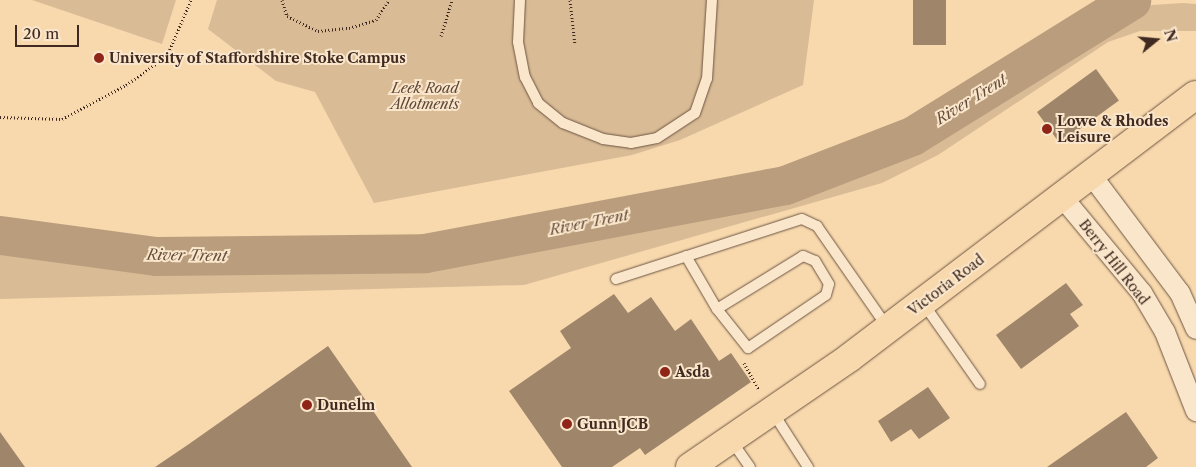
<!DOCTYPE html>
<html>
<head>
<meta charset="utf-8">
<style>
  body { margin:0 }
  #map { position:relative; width:1196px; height:467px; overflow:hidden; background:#f8d9ad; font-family:"Libre Caslon Text",serif }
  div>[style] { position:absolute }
  .green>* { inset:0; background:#d9bb95 }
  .river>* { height:39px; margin:-19.5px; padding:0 19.5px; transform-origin:19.5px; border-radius:19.5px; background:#b99d7d }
  .building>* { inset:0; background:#9f856a; transform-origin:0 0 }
  .path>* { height:3px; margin-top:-1.5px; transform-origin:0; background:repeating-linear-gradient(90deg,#3f2921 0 1px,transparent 0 3.5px) }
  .roads { filter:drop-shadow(0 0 1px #6d5544) drop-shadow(0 0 1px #6d5544) }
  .service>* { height:10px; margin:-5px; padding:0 5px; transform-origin:5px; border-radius:5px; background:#fae6ca }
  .minor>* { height:20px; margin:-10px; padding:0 10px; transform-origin:10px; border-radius:10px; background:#fae6ca }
  .primary>* { height:28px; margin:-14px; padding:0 14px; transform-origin:14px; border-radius:14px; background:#f8d9ad }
  .dots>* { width:14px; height:14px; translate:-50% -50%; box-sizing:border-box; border:2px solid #fae6ca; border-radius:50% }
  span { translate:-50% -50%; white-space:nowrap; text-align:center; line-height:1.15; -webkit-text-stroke:4px #fae6ca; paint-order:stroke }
  .poi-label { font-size:14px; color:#3f2921; font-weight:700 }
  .left { translate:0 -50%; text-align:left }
  .park-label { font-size:14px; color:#5e4638; font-style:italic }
  .street-label { font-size:14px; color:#3f2921 }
  .water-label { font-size:15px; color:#644c3d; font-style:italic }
  .north { position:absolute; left:1131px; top:15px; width:50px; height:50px; -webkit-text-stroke:4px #fae6ca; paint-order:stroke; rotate:73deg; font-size:14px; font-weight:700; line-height:20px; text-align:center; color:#3f2921 }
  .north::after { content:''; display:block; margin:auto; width:18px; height:22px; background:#3f2921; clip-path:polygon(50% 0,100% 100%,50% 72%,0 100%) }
  .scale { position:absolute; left:15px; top:25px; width:64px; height:22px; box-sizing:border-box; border:2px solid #3f2921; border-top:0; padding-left:6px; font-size:15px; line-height:18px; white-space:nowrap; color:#3f2921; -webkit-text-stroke:4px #fae6ca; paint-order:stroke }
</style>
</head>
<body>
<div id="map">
  <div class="green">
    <i style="clip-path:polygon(32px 0,176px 0,162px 44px)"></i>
    <i style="clip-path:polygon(217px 0,814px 0,803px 85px,680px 140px,632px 155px,374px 203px,315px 92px,276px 81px,208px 29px)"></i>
    <i style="clip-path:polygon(1183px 3px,1196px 4px,1196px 31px,1140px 31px,1108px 42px,938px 155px,882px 183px,524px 285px,0 299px,0 247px,165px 266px,301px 270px,436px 263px,529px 250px,776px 194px,890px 157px,921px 141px,1062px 50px,1152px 5px)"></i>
  </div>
  <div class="river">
    <i style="left:0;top:235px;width:157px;rotate:7.7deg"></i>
    <i style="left:156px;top:256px;width:269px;rotate:-0.6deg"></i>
    <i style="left:425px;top:253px;width:366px;rotate:-10.7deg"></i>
    <i style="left:785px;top:185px;width:136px;rotate:-21.1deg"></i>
    <i style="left:912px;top:136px;width:258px;rotate:-31.8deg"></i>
  </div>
  <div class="building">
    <i style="left:913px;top:0;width:33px;height:45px"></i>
    <i style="left:1096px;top:69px;width:39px;height:73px;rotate:54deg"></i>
    <i style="clip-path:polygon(1066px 283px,1083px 305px,1070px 314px,1079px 326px,1021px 369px,996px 335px)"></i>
    <i style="clip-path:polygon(614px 294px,628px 313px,651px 297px,675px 331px,691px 319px,719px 361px,731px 353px,751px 382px,645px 455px,640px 448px,612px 467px,562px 467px,509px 391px,571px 348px,560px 331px)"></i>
    <i style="clip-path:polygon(328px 346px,412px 467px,155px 467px,189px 444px)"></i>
    <i style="clip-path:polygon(928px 387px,950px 418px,919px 439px,911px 429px,891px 442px,878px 421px)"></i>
    <i style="clip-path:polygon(1126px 412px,1158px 458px,1146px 467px,1047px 467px)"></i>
    <i style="clip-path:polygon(0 432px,25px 467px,0 467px)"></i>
  </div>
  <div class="path">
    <i style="left:282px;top:0;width:17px;rotate:73deg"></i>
    <i style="left:287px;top:16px;width:34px;rotate:26deg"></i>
    <i style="left:318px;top:31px;width:31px;rotate:-6deg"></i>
    <i style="left:349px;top:28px;width:28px;rotate:-17deg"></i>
    <i style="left:376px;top:20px;width:24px;rotate:-57deg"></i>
    <i style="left:570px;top:0;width:45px;rotate:83.7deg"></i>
    <i style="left:441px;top:36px;width:38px;rotate:-73deg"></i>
    <i style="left:0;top:117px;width:62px;rotate:1.8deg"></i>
    <i style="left:62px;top:119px;width:72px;rotate:-28deg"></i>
    <i style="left:126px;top:85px;width:50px;rotate:-35.3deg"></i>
    <i style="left:167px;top:56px;width:61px;rotate:-66.8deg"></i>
    <i style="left:744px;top:363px;width:31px;rotate:61deg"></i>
  </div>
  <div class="roads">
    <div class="service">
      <i style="left:520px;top:0;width:42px;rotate:92.7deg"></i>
      <i style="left:518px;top:42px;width:36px;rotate:79deg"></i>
      <i style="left:525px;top:77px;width:29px;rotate:63deg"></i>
      <i style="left:538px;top:103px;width:32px;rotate:39deg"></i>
      <i style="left:563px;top:123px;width:43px;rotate:21.8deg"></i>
      <i style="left:603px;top:139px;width:28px;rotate:8deg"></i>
      <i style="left:631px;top:143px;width:26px;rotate:-11deg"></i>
      <i style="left:657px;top:138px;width:45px;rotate:-33.3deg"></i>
      <i style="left:695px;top:113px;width:36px;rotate:-71deg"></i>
      <i style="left:707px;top:79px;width:79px;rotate:-86.4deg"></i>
      <i style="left:686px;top:256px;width:61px;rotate:59.7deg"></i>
      <i style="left:717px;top:309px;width:50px;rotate:51.5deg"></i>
      <i style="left:748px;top:348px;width:94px;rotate:-34.2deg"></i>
      <i style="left:826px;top:295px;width:11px;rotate:-75deg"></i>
      <i style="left:829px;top:284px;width:27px;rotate:-121deg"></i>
      <i style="left:815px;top:261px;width:13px;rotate:-157deg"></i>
      <i style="left:803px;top:256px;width:101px;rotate:148.4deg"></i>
      <i style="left:616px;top:279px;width:195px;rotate:-17.9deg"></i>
      <i style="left:802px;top:219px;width:17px;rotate:25deg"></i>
      <i style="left:817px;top:226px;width:124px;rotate:55.2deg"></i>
      <i style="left:923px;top:303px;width:99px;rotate:54.9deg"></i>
      <i style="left:772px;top:411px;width:67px;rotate:57.3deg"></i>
      <i style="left:731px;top:440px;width:33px;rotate:55deg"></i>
    </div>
    <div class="minor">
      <i style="left:1092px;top:176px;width:146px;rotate:53.1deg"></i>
      <i style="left:1180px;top:293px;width:39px;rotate:66deg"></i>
      <i style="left:1063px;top:198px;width:124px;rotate:50.3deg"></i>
      <i style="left:1142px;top:293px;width:45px;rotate:59.5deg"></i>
      <i style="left:1165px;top:332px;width:85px;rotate:68.6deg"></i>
    </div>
    <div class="primary">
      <i style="left:690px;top:467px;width:193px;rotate:-34.4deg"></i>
      <i style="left:849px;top:358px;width:435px;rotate:-37.2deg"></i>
    </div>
  </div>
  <div class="dots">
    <i style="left:99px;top:58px;background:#8f2418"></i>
    <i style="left:1047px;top:129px;background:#8f2418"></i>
    <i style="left:665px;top:372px;background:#8f2418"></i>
    <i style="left:307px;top:405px;background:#8f2418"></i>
    <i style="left:567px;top:424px;background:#8f2418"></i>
  </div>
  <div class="poi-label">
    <span class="left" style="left:109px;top:58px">University of Staffordshire Stoke Campus</span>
    <span class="left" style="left:1057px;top:129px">Lowe &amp; Rhodes<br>Leisure</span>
    <span class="left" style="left:675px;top:372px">Asda</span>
    <span class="left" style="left:317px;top:405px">Dunelm</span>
    <span class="left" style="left:577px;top:424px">Gunn JCB</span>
  </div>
  <div class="park-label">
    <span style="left:425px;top:96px">Leek Road<br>Allotments</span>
  </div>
  <div class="street-label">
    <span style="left:1114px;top:262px;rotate:52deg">Berry Hill Road</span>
    <span style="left:946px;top:285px;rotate:-37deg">Victoria Road</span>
  </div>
  <div class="water-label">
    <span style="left:971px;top:99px;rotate:-32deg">River Trent</span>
    <span style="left:589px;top:222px;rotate:-11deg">River Trent</span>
    <span style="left:187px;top:255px;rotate:1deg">River Trent</span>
  </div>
  <div class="north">N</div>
  <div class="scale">20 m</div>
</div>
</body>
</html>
